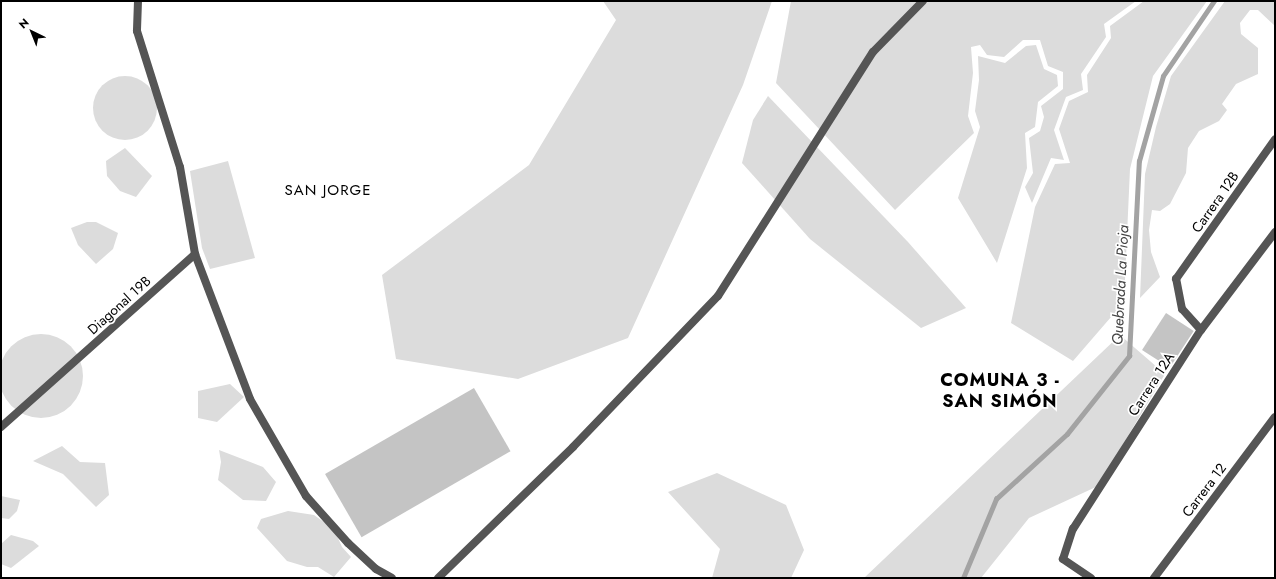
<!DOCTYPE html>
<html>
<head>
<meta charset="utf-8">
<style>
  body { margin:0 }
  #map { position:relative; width:1276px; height:579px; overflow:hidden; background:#fff; font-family:Jost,sans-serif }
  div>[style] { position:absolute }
  .green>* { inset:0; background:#dcdcdc }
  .round { border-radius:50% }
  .stream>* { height:4.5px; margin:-2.25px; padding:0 2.25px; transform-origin:2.25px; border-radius:2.25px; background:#a3a3a3 }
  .building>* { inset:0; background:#c4c4c4; transform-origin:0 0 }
  .street>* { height:8px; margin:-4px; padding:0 4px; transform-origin:4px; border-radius:4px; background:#555 }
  span { translate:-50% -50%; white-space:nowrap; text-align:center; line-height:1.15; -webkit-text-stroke:3.5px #fff; paint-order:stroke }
  .street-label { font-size:14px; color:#000 }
  .neighbourhood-label { font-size:15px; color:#000; letter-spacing:1px }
  .water-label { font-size:15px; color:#444; font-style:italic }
  .district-label { font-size:18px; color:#000; font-weight:700; letter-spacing:1px }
  .frame { position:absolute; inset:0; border:2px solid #000; pointer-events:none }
  .north { position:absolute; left:12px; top:12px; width:40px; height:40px; -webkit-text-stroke:3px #fff; paint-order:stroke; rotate:317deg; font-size:11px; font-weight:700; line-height:16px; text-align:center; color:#000 }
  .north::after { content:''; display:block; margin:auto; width:14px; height:18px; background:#000; clip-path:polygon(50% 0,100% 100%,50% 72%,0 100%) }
</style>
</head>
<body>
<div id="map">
  <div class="green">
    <i style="clip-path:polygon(603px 1px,772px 1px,743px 85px,628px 338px,518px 379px,396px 359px,382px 275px,529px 165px,616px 20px)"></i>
    <i style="clip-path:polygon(791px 1px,1136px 1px,1104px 24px,1106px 37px,1081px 74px,1083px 90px,1066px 97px,1054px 130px,1064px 160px,1051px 158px,1032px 203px,1025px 187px,1033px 173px,1029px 138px,1040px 131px,1044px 117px,1041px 106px,1063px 89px,1063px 72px,1048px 66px,1040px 40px,1023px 40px,1004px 57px,987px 55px,980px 45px,971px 47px,973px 73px,968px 116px,974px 133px,895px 210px,776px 83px)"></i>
    <i style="clip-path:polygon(1144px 1px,1207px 1px,1153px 76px,1130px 169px,1124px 302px,1073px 361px,1011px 323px,1035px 207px,1055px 164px,1070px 163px,1059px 129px,1069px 101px,1088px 92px,1087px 75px,1111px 38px,1110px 26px)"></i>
    <i style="clip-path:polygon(1225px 1px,1275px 1px,1275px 26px,1258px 10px,1250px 10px,1240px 23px,1241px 34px,1258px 48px,1258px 74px,1236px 84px,1222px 104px,1227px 110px,1219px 121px,1199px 131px,1188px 148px,1186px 173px,1170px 204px,1160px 211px,1152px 210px,1149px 230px,1151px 252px,1160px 277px,1140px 298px,1145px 174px,1156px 127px,1171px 76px)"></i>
    <i style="clip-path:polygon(1036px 45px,1044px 69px,1057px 75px,1058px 86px,1038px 102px,1035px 127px,1025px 133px,1027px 168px,997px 263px,958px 198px,980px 127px,975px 111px,979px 80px,978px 56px,1005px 63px,1026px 46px)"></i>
    <i class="round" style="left:93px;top:76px;width:64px;height:64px"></i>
    <i style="clip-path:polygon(768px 96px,908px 242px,966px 308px,921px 328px,810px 239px,742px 163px,753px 120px)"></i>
    <i style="clip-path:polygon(125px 148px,152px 176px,136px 197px,120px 191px,107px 176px,106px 161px)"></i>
    <i style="clip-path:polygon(228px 161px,255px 258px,210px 269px,202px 248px,190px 171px)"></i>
    <i style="clip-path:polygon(87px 222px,96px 222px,118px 233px,113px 249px,96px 264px,78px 245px,71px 228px)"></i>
    <i class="round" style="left:-1px;top:334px;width:84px;height:84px"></i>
    <i style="clip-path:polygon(1120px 335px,1165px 374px,1098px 486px,1029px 518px,981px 578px,864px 578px)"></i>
    <i style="clip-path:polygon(230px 384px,244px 397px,217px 422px,198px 418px,198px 391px)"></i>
    <i style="clip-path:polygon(62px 446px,80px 462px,105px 463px,109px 495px,96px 507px,63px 474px,33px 461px)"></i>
    <i style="clip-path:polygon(219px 450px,263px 467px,276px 482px,266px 501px,243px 500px,218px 480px,221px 462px)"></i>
    <i style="clip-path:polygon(717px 473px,786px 505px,804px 550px,791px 578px,712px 578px,720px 549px,668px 492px)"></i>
    <i style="clip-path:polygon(1px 496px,20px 500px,17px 511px,9px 519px,1px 518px)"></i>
    <i style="clip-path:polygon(288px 511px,314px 515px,334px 529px,342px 547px,351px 557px,334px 577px,318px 567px,307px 567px,287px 561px,257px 528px,261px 519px)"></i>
    <i style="clip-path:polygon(11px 535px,33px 541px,39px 546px,11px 568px,1px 564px,1px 544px)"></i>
  </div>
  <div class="stream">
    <i style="left:963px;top:578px;width:86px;rotate:-67.3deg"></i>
    <i style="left:996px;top:499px;width:96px;rotate:-42.5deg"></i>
    <i style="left:1067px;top:434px;width:100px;rotate:-51.5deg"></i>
    <i style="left:1129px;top:356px;width:195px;rotate:-87.1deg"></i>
    <i style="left:1139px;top:161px;width:88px;rotate:-74.2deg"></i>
    <i style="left:1163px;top:76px;width:91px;rotate:-55.8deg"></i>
  </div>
  <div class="building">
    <i style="left:1166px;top:313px;width:33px;height:44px;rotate:33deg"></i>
    <i style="left:474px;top:388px;width:73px;height:172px;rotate:60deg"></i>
  </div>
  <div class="street">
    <i style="left:138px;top:1px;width:30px;rotate:92deg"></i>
    <i style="left:137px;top:31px;width:143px;rotate:72.5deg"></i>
    <i style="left:180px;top:167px;width:88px;rotate:80.2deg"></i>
    <i style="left:195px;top:254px;width:155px;rotate:69.2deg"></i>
    <i style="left:250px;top:399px;width:112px;rotate:60deg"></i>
    <i style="left:306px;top:496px;width:63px;rotate:48.2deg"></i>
    <i style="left:348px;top:543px;width:38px;rotate:43deg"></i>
    <i style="left:376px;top:569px;width:18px;rotate:29deg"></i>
    <i style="left:1201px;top:330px;width:28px;rotate:-132deg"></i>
    <i style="left:1182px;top:309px;width:31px;rotate:-101deg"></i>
    <i style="left:1176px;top:279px;width:171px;rotate:-54.7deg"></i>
    <i style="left:1px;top:427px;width:260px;rotate:-41.7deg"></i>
    <i style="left:438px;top:578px;width:188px;rotate:-44.1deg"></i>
    <i style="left:573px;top:447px;width:209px;rotate:-46.2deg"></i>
    <i style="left:718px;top:296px;width:289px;rotate:-57.6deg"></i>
    <i style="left:873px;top:52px;width:71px;rotate:-45.6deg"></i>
    <i style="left:1091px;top:578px;width:34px;rotate:-146deg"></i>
    <i style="left:1063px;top:559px;width:32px;rotate:-72deg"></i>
    <i style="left:1073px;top:529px;width:237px;rotate:-57.3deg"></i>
    <i style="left:1201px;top:330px;width:123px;rotate:-52.9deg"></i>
    <i style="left:1154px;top:578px;width:201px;rotate:-53.1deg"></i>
  </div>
  <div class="street-label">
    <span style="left:1215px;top:202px;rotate:-55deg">Carrera 12B</span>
    <span style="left:119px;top:305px;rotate:-42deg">Diagonal 19B</span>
    <span style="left:1151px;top:384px;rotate:-57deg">Carrera 12A</span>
    <span style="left:1204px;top:490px;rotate:-53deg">Carrera 12</span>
  </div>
  <div class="neighbourhood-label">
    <span style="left:328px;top:191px">SAN JORGE</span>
  </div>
  <div class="water-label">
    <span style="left:1121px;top:285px;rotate:-87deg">Quebrada La Pioja</span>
  </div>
  <div class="district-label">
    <span style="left:1000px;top:391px">COMUNA 3 -<br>SAN SIMÓN</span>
  </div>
  <div class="frame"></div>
  <div class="north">N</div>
</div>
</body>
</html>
